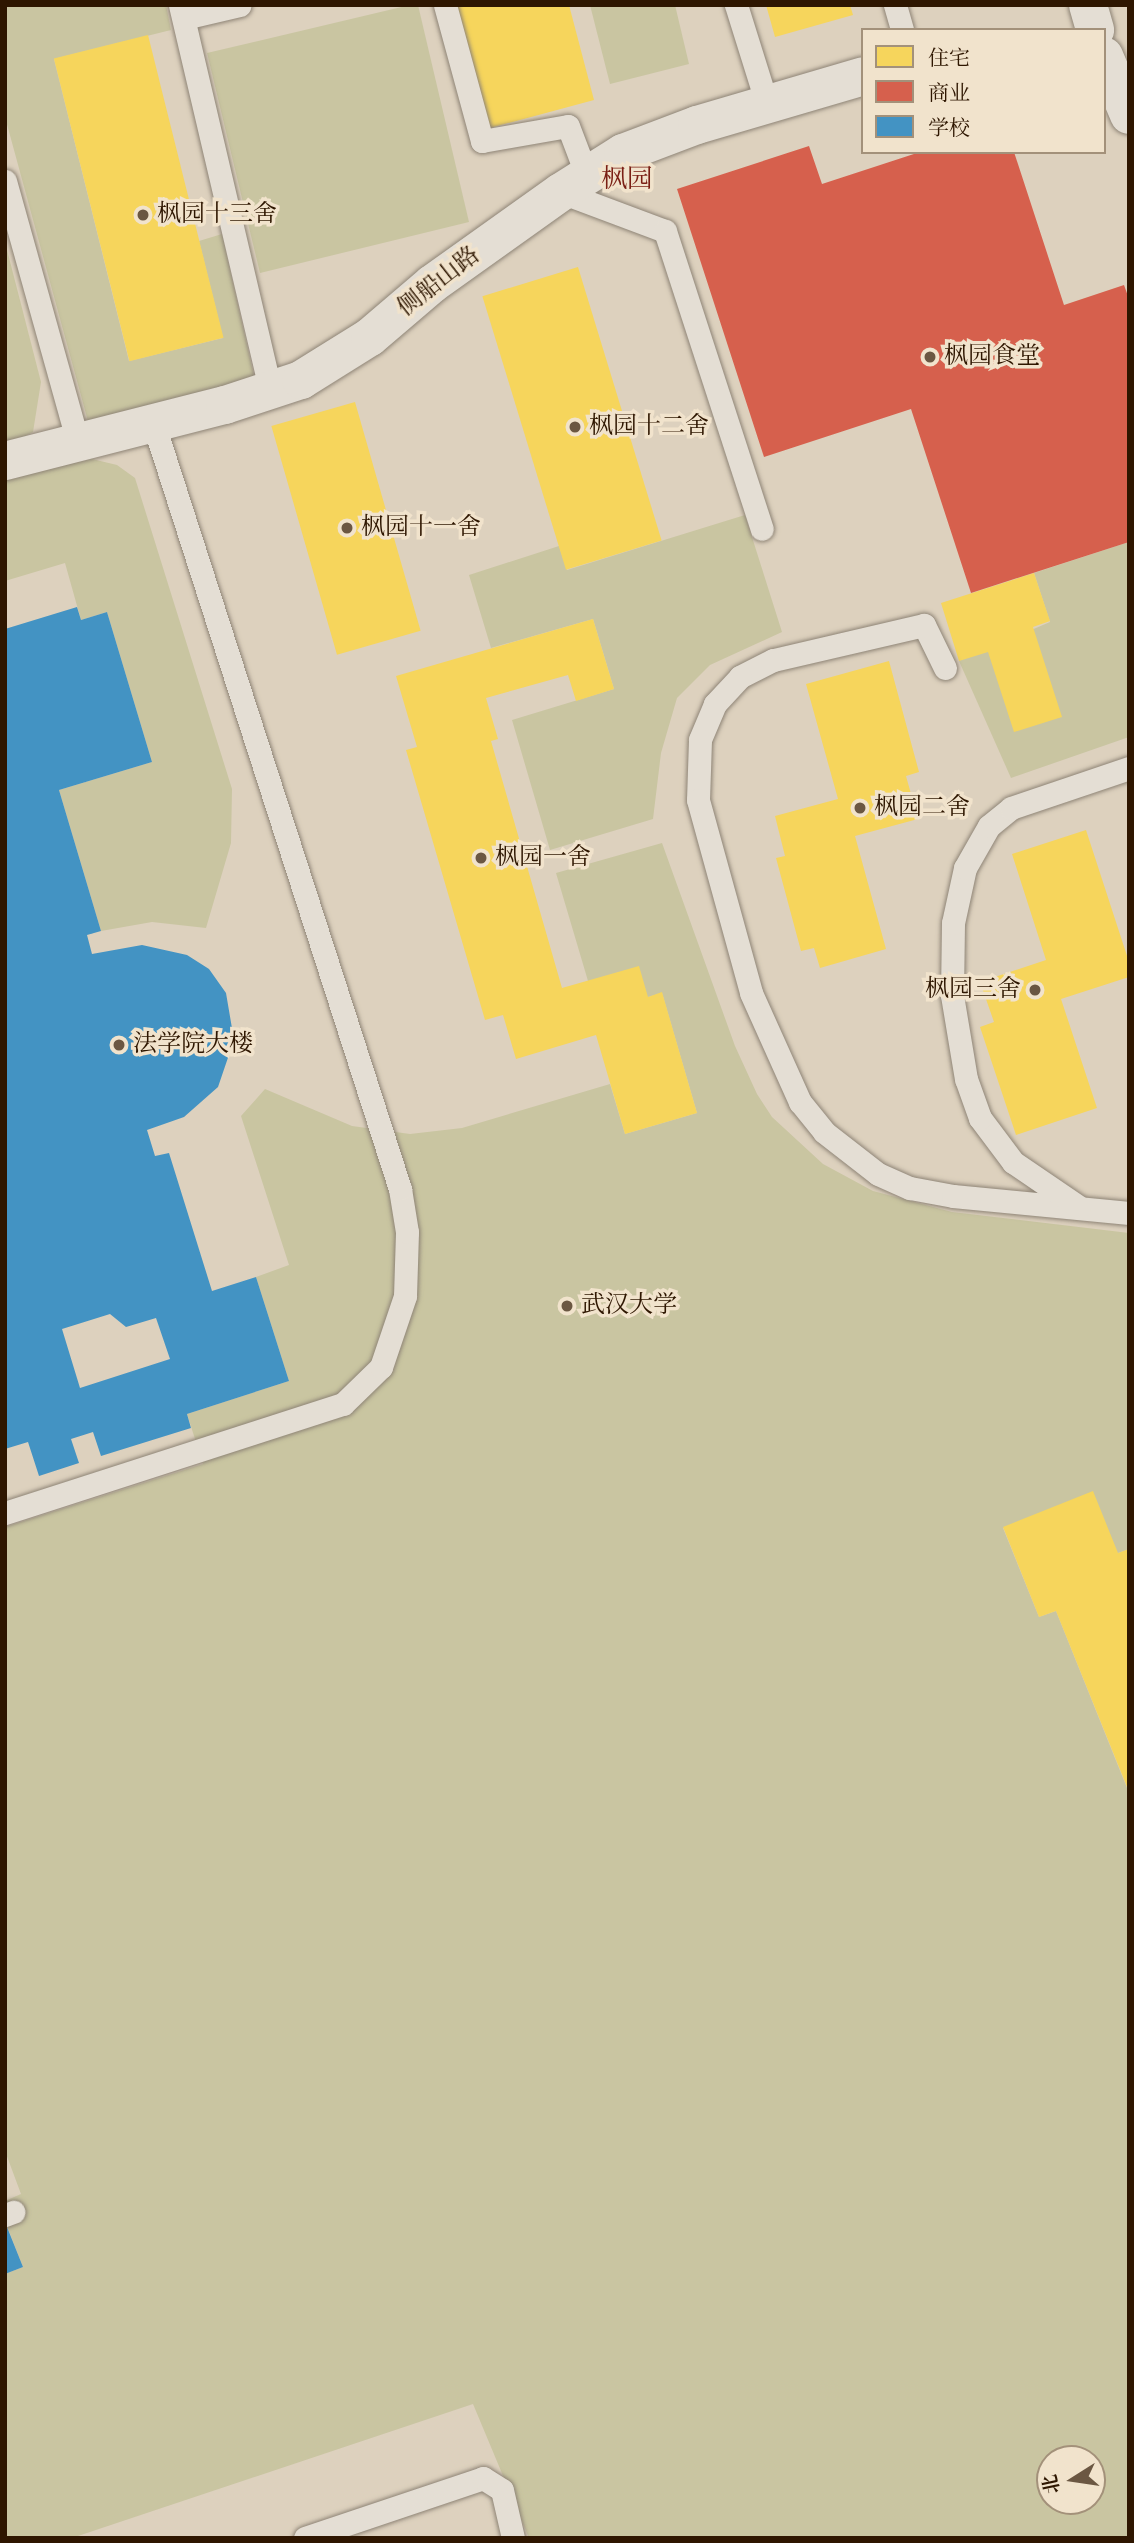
<!DOCTYPE html>
<html>
<head>
<meta charset="utf-8">
<style>
  body { margin:0 }
  #map { position:relative; width:1134px; height:2543px; overflow:hidden; background:#ddd1be; font-family:"IM FELL DW Pica","Noto Serif SC",serif }
  div>[style] { position:absolute }
  .green>* { inset:0; background:#c9c5a1 }
  .homes>* { inset:0; background:#f6d55c; transform-origin:0 0 }
  .shops>* { inset:0; background:#d6604d }
  .schools>* { inset:0; background:#4393c3 }
  .roads { filter:drop-shadow(0 0 2px #8e8476) drop-shadow(0 0 2px #8e8476) }
  .lane>* { height:23px; margin:-11.5px; padding:0 11.5px; transform-origin:11.5px; border-radius:11.5px; background:#e4ded4 }
  .street>* { height:38px; margin:-19px; padding:0 19px; transform-origin:19px; border-radius:19px; background:#e4ded4 }
  .dots>* { width:19px; height:19px; translate:-50% -50%; box-sizing:border-box; border:4px solid #f1e3cc; border-radius:50% }
  span { translate:-50% -50%; white-space:nowrap; text-align:center; line-height:1.15; -webkit-text-stroke:7px #f1e3cc; paint-order:stroke }
  .poi-label { font-size:24px; color:#2e1600 }
  .left { translate:0 -50%; text-align:left }
  .right { translate:-100% -50%; text-align:right }
  .street-label { font-size:24px; color:#2e1600 }
  .neighbourhood-label { font-size:26px; color:#7a1f14 }
  .frame { position:absolute; inset:0; border:7px solid #2e1600; pointer-events:none }
  .legend { position:absolute; left:861px; top:28px; width:245px; height:126px; box-sizing:border-box; background:#f1e3cc; border:2px solid #a3917a; margin:0; padding:9px 12px; list-style:none; font-size:21px; color:#2e1600 }
  .legend li { display:flex; align-items:center; gap:14px; height:35px }
  .legend b { width:35px; border:2px solid #a3917a }
  .north { position:absolute; left:1036px; top:2445px; width:70px; height:70px; box-sizing:border-box; background:#f1e3cc; border:2px solid #a3917a; border-radius:50%; rotate:258deg; font-size:19px; font-weight:700; line-height:28px; text-align:center; color:#2e1600 }
  .north::after { content:''; display:block; margin:auto; width:24px; height:32px; background:#6b5742; clip-path:polygon(50% 0,100% 100%,50% 72%,0 100%) }
</style>
</head>
<body>
<div id="map">
  <div class="green">
    <i style="clip-path:polygon(5px 5px,166px 5px,171px 30px,54px 59px,129px 361px,223px 338px,199px 241px,222px 234px,254px 376px,231px 387px,89px 425px,5px 117px)"></i>
    <i style="clip-path:polygon(410px 5px,418px 5px,469px 222px,260px 273px,207px 53px)"></i>
    <i style="clip-path:polygon(590px 5px,675px 5px,689px 64px,610px 84px)"></i>
    <i style="clip-path:polygon(5px 242px,41px 382px,33px 432px,5px 447px)"></i>
    <i style="clip-path:polygon(92px 459px,117px 465px,135px 478px,232px 789px,231px 843px,206px 928px,152px 922px,101px 931px,59px 790px,152px 762px,107px 612px,81px 620px,65px 563px,5px 581px,5px 478px)"></i>
    <i style="clip-path:polygon(745px 515px,782px 632px,710px 665px,677px 698px,661px 753px,653px 819px,550px 850px,512px 720px,614px 689px,593px 619px,491px 648px,469px 575px,559px 546px,567px 570px)"></i>
    <i style="clip-path:polygon(1129px 542px,1129px 737px,1011px 778px,959px 661px,1050px 622px,1034px 573px)"></i>
    <i style="clip-path:polygon(evenodd,662px 843px,735px 1046px,757px 1094px,772px 1117px,823px 1164px,873px 1191px,952px 1212px,1129px 1233px,1129px 1549px,1118px 1553px,1003px 1528px,1039px 1617px,1056px 1611px,1129px 1793px,1129px 2538px,529px 2538px,473px 2404px,72px 2538px,5px 2538px,5px 2274px,23px 2267px,5px 2221px,5px 2201px,21px 2194px,5px 2151px,5px 1527px,203px 1464px,187px 1414px,289px 1381px,256px 1277px,289px 1265px,241px 1116px,265px 1089px,352px 1126px,410px 1134px,462px 1128px,610px 1084px,625px 1134px,697px 1113px,662px 993px,648px 997px,588px 981px,556px 873px,662px 843px,1050px 2459px,1092px 2459px,1092px 2501px,1050px 2501px,1050px 2459px)"></i>
  </div>
  <div class="homes">
    <i style="clip-path:polygon(457px 5px,569px 5px,594px 100px,490px 128px)"></i>
    <i style="clip-path:polygon(766px 5px,850px 5px,853px 15px,775px 37px)"></i>
    <i style="left:148px;top:35px;width:312px;height:97px;rotate:76deg"></i>
    <i style="left:578px;top:267px;width:286px;height:100px;rotate:73deg"></i>
    <i style="left:355px;top:402px;width:238px;height:87px;rotate:74deg"></i>
    <i style="clip-path:polygon(1034px 573px,1050px 621px,1033px 627px,1062px 717px,1014px 732px,988px 652px,959px 661px,941px 603px)"></i>
    <i style="clip-path:polygon(593px 619px,614px 689px,576px 701px,568px 675px,486px 698px,498px 739px,491px 741px,562px 988px,639px 966px,648px 997px,662px 992px,697px 1113px,625px 1134px,596px 1035px,516px 1059px,503px 1015px,485px 1020px,406px 750px,417px 747px,396px 676px)"></i>
    <i style="clip-path:polygon(889px 661px,919px 772px,906px 776px,918px 819px,855px 836px,886px 949px,820px 968px,814px 948px,801px 951px,776px 858px,785px 856px,775px 816px,838px 799px,806px 684px)"></i>
    <i style="clip-path:polygon(1086px 830px,1129px 962px,1129px 977px,1061px 999px,1097px 1108px,1016px 1135px,980px 1027px,994px 1022px,980px 982px,1046px 960px,1012px 854px)"></i>
    <i style="clip-path:polygon(1093px 1491px,1118px 1553px,1129px 1549px,1129px 1792px,1056px 1611px,1039px 1617px,1003px 1527px)"></i>
  </div>
  <div class="shops">
    <i style="clip-path:polygon(809px 146px,822px 184px,920px 152px,1014px 152px,1064px 305px,1124px 285px,1129px 299px,1129px 542px,971px 593px,911px 409px,764px 457px,677px 189px)"></i>
  </div>
  <div class="schools">
    <i style="clip-path:polygon(evenodd,77px 607px,81px 620px,107px 612px,152px 762px,59px 790px,101px 931px,87px 935px,92px 954px,142px 945px,187px 955px,209px 969px,226px 993px,234px 1040px,218px 1087px,184px 1117px,147px 1130px,155px 1156px,169px 1153px,212px 1291px,256px 1277px,289px 1381px,187px 1414px,191px 1428px,101px 1456px,93px 1432px,71px 1439px,79px 1463px,39px 1476px,28px 1442px,5px 1449px,5px 629px,77px 607px,110px 1314px,126px 1327px,156px 1318px,170px 1359px,80px 1388px,62px 1329px,110px 1314px)"></i>
    <i style="clip-path:polygon(5px 2222px,23px 2267px,5px 2274px)"></i>
  </div>
  <div class="roads">
    <div class="lane">
      <i style="left:180px;top:5px;width:398px;rotate:76.8deg"></i>
      <i style="left:445px;top:5px;width:141px;rotate:74.8deg"></i>
      <i style="left:482px;top:141px;width:87px;rotate:-9.9deg"></i>
      <i style="left:568px;top:126px;width:53px;rotate:69.2deg"></i>
      <i style="left:736px;top:5px;width:104px;rotate:72.6deg"></i>
      <i style="left:895px;top:5px;width:26px;rotate:74deg"></i>
      <i style="left:184px;top:18px;width:57px;rotate:-13.1deg"></i>
      <i style="left:5px;top:181px;width:272px;rotate:74.4deg"></i>
      <i style="left:561px;top:192px;width:111px;rotate:20.6deg"></i>
      <i style="left:665px;top:231px;width:313px;rotate:72deg"></i>
      <i style="left:945px;top:668px;width:48px;rotate:-116deg"></i>
      <i style="left:924px;top:625px;width:155px;rotate:166.9deg"></i>
      <i style="left:773px;top:660px;width:37px;rotate:153deg"></i>
      <i style="left:740px;top:677px;width:37px;rotate:133deg"></i>
      <i style="left:715px;top:704px;width:39px;rotate:113deg"></i>
      <i style="left:700px;top:740px;width:60px;rotate:91.9deg"></i>
      <i style="left:698px;top:800px;width:200px;rotate:74.6deg"></i>
      <i style="left:751px;top:993px;width:120px;rotate:65.8deg"></i>
      <i style="left:800px;top:1102px;width:38px;rotate:51deg"></i>
      <i style="left:824px;top:1132px;width:68px;rotate:37.9deg"></i>
      <i style="left:878px;top:1174px;width:35px;rotate:24deg"></i>
      <i style="left:910px;top:1188px;width:44px;rotate:10.5deg"></i>
      <i style="left:953px;top:1196px;width:177px;rotate:5.5deg"></i>
      <i style="left:1079px;top:1207px;width:80px;rotate:-145.7deg"></i>
      <i style="left:1013px;top:1162px;width:55px;rotate:-126.9deg"></i>
      <i style="left:980px;top:1118px;width:41px;rotate:-109.7deg"></i>
      <i style="left:966px;top:1079px;width:85px;rotate:-99.5deg"></i>
      <i style="left:952px;top:995px;width:72px;rotate:-89.2deg"></i>
      <i style="left:953px;top:923px;width:56px;rotate:-77.7deg"></i>
      <i style="left:965px;top:868px;width:48px;rotate:-60.3deg"></i>
      <i style="left:989px;top:826px;width:28px;rotate:-39deg"></i>
      <i style="left:1011px;top:808px;width:125px;rotate:-18.7deg"></i>
      <i style="left:5px;top:1513px;width:355px;rotate:-17.9deg"></i>
      <i style="left:343px;top:1404px;width:53px;rotate:-44.2deg"></i>
      <i style="left:381px;top:1367px;width:75px;rotate:-71.3deg"></i>
      <i style="left:405px;top:1296px;width:64px;rotate:-88.2deg"></i>
      <i style="left:407px;top:1232px;width:44px;rotate:-99.2deg"></i>
      <i style="left:400px;top:1189px;width:803px;rotate:-107.85deg"></i>
      <i style="left:5px;top:2215px;width:9px;rotate:-21deg"></i>
      <i style="left:305px;top:2538px;width:188px;rotate:-18.6deg"></i>
      <i style="left:483px;top:2478px;width:22px;rotate:32deg"></i>
      <i style="left:502px;top:2490px;width:49px;rotate:77.1deg"></i>
    </div>
    <div class="street">
      <i style="left:1088px;top:5px;width:26px;rotate:74deg"></i>
      <i style="left:1104px;top:56px;width:64px;rotate:67deg"></i>
      <i style="left:5px;top:461px;width:227px;rotate:-14.3deg"></i>
      <i style="left:225px;top:405px;width:80px;rotate:-18.2deg"></i>
      <i style="left:301px;top:380px;width:81px;rotate:-31.9deg"></i>
      <i style="left:370px;top:337px;width:82px;rotate:-40.5deg"></i>
      <i style="left:432px;top:284px;width:158px;rotate:-35.5deg"></i>
      <i style="left:561px;top:192px;width:73px;rotate:-32.2deg"></i>
      <i style="left:623px;top:153px;width:79px;rotate:-20.7deg"></i>
      <i style="left:697px;top:125px;width:173px;rotate:-16.4deg"></i>
    </div>
  </div>
  <div class="dots">
    <i style="left:143px;top:215px;background:#6b5742"></i>
    <i style="left:930px;top:357px;background:#6b5742"></i>
    <i style="left:575px;top:427px;background:#6b5742"></i>
    <i style="left:347px;top:528px;background:#6b5742"></i>
    <i style="left:860px;top:808px;background:#6b5742"></i>
    <i style="left:481px;top:858px;background:#6b5742"></i>
    <i style="left:1035px;top:990px;background:#6b5742"></i>
    <i style="left:119px;top:1045px;background:#6b5742"></i>
    <i style="left:567px;top:1306px;background:#6b5742"></i>
  </div>
  <div class="poi-label">
    <span class="left" style="left:157px;top:215px">枫园十三舍</span>
    <span class="left" style="left:944px;top:357px">枫园食堂</span>
    <span class="left" style="left:589px;top:427px">枫园十二舍</span>
    <span class="left" style="left:361px;top:528px">枫园十一舍</span>
    <span class="left" style="left:874px;top:808px">枫园二舍</span>
    <span class="left" style="left:495px;top:858px">枫园一舍</span>
    <span class="right" style="left:1021px;top:990px">枫园三舍</span>
    <span class="left" style="left:133px;top:1045px">法学院大楼</span>
    <span class="left" style="left:581px;top:1306px">武汉大学</span>
  </div>
  <div class="street-label">
    <span style="left:439px;top:282px;rotate:-38deg">侧船山路</span>
  </div>
  <div class="neighbourhood-label">
    <span style="left:627px;top:180px">枫园</span>
  </div>
  <div class="frame"></div>
  <ul class="legend">
  <li><b style="height:19px;background:#f6d55c"></b>住宅</li>
  <li><b style="height:19px;background:#d6604d"></b>商业</li>
  <li><b style="height:19px;background:#4393c3"></b>学校</li>
  </ul>
  <div class="north">北</div>
</div>
</body>
</html>
